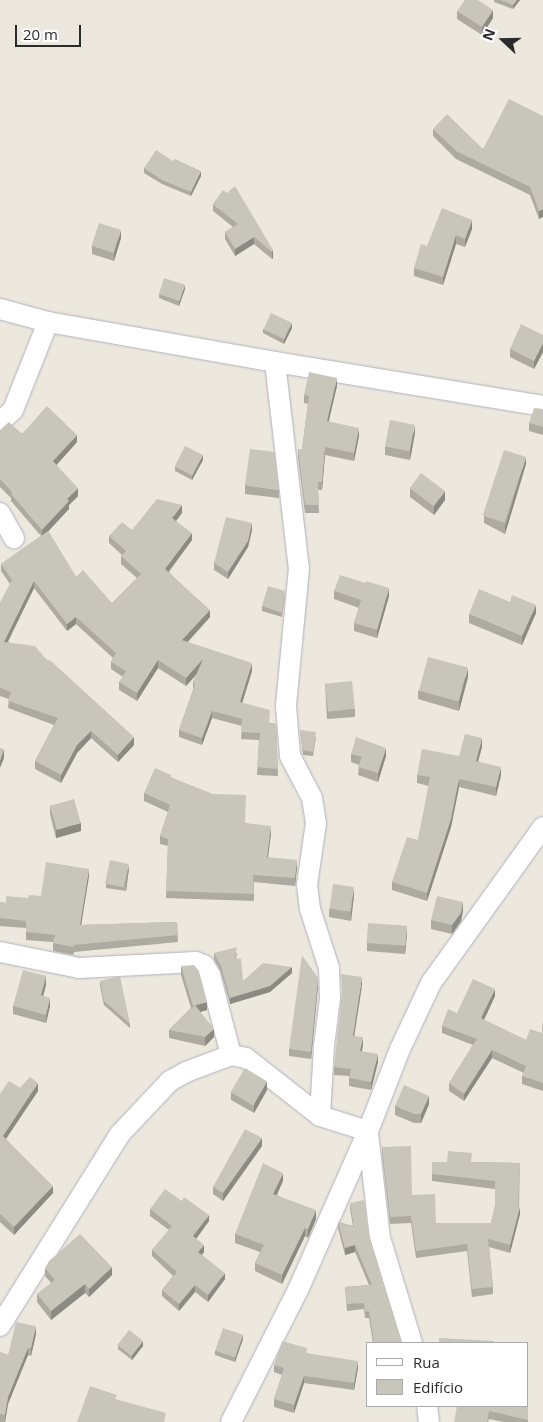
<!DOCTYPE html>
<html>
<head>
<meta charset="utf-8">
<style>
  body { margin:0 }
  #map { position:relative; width:543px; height:1422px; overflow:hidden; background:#ece8dd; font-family:"Open Sans",sans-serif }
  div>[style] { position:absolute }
  .roads { filter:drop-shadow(0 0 1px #b1b1be) drop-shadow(0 0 1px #b1b1be) }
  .minor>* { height:20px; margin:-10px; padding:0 10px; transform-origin:10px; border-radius:10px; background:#fff }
  .wall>* { inset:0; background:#acaaa1 }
  .shaded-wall>* { inset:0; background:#8c8b83 }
  .building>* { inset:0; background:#c8c6bb; transform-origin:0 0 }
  span { translate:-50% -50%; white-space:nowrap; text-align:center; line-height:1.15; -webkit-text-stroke:5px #fff; paint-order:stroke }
  .legend { position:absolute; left:366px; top:1342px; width:162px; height:65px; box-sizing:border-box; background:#fff; border:1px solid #aaa; margin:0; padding:6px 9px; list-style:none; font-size:15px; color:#2b2b2b }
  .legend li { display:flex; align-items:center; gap:10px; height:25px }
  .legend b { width:25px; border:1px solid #aaa }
  .north { position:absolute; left:478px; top:15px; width:50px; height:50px; -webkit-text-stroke:4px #fff; paint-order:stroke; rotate:291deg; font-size:14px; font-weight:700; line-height:20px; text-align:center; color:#2b2b2b }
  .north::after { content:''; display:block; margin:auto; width:18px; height:22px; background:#2b2b2b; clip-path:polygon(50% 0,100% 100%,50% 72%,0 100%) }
  .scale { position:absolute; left:15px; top:25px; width:66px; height:22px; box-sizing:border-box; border:2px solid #2b2b2b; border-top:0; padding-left:6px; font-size:15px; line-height:18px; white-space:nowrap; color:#2b2b2b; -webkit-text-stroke:4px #fff; paint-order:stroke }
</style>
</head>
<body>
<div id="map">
  <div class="roads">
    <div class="minor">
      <i style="left:0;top:309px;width:50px;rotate:15.2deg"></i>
      <i style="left:48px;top:322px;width:230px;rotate:10deg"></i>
      <i style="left:275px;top:362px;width:272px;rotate:9.3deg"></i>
      <i style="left:275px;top:362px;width:207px;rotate:83.4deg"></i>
      <i style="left:299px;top:568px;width:139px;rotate:95.4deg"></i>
      <i style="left:286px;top:706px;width:50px;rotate:85.4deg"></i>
      <i style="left:290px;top:756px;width:47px;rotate:62.4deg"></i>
      <i style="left:312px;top:798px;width:25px;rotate:81deg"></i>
      <i style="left:316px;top:823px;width:63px;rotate:98.3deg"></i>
      <i style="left:307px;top:885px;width:24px;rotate:83deg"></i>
      <i style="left:310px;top:909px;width:62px;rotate:72.1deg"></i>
      <i style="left:329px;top:968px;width:30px;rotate:88deg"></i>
      <i style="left:330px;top:998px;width:48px;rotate:97.1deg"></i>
      <i style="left:324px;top:1046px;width:70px;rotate:93.3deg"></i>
      <i style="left:0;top:422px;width:18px;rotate:-43deg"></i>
      <i style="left:13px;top:410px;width:95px;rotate:-68.3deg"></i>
      <i style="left:0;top:513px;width:29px;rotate:61deg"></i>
      <i style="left:0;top:952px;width:81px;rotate:11.4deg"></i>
      <i style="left:79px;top:968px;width:117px;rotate:-2.9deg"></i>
      <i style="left:196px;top:962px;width:9px;rotate:21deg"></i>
      <i style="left:204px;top:965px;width:12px;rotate:59deg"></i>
      <i style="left:210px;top:975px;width:83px;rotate:75.3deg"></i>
      <i style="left:368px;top:1133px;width:106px;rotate:83.5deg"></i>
      <i style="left:380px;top:1238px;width:110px;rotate:73.1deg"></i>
      <i style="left:0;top:1326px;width:226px;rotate:-58deg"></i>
      <i style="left:120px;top:1134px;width:73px;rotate:-46.7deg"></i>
      <i style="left:170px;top:1081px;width:18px;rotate:-29deg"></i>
      <i style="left:186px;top:1072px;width:48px;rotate:-20.7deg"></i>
      <i style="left:231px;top:1055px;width:15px;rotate:11deg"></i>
      <i style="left:246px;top:1058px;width:94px;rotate:38.1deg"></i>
      <i style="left:320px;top:1116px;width:50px;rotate:17.4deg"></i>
      <i style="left:427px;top:1406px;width:16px;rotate:83deg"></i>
      <i style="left:231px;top:1422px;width:148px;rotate:-63.1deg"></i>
      <i style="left:298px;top:1290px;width:174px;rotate:-66.2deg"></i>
      <i style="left:368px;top:1131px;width:88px;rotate:-68.7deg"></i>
      <i style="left:400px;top:1049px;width:73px;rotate:-64.8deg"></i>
      <i style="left:431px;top:983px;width:192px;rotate:-54.3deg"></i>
    </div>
  </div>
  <div class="wall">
    <i style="clip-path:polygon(494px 0,520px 0,513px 9px,494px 2px)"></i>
    <i style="clip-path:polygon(457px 11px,493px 18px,482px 35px,457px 19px)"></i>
    <i style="clip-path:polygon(543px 116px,539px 219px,530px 195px,456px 159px,433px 136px,433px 129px,483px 149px)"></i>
    <i style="clip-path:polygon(173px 161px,201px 176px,191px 196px,162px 184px,144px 173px,144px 168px)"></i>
    <i style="clip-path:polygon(213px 204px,273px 250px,273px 258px,272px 259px,254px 244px,235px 256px,225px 239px,225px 232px,233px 227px,213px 211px)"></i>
    <i style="clip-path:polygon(472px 229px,465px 247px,456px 244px,443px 285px,414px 276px,414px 268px,427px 246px)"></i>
    <i style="clip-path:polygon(121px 238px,114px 261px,92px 254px,92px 246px)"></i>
    <i style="clip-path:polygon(185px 289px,179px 306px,159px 298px,159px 294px)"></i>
    <i style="clip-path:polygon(292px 328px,284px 344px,263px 333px,263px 329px)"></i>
    <i style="clip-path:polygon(543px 335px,543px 352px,534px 369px,510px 357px,510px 349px)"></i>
    <i style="clip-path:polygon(337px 386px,328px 421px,359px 436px,354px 461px,325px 455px,322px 490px,318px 490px,319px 513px,305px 513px,298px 457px,298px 449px,302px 449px,308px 404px,304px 403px,304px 395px)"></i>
    <i style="clip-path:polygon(543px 409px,543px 435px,529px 431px,529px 423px)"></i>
    <i style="clip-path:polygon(0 430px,77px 442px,56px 465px,78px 496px,69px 505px,69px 509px,48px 531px,76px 577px,112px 603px,137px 578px,121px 564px,121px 556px,122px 555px,109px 543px,109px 536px,132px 530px,182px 513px,176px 521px,192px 540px,169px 572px,210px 617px,188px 642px,252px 671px,242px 703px,270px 723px,276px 724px,278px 776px,257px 775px,259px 740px,241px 739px,242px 726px,212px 718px,202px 745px,179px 737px,179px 730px,193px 690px,193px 682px,197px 674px,186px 686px,158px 668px,137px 701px,119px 690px,119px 682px,123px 677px,111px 669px,111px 662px,113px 658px,76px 624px,67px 631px,34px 588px,8px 642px,46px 659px,134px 745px,118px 762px,91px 738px,77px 753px,61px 783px,35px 769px,35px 761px,54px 725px,8px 708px,9px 699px,0 696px,0 603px,10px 584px,1px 571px,1px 564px,41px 536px,11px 501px,11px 498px,0 487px)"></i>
    <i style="clip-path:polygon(415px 433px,410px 460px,385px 455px,385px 447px)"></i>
    <i style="clip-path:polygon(203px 460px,192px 480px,175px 471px,175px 467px)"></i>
    <i style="clip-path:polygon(526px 464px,505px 534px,484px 523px,484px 516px)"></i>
    <i style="clip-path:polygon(245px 485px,279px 490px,279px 498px,245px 494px)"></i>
    <i style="clip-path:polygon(410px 488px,445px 500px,434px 515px,410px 497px)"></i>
    <i style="clip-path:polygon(252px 530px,248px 547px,228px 579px,214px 570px,214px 563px)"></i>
    <i style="clip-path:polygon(334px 591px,389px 596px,377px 638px,354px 631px,354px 623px,359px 608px,334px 599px)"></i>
    <i style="clip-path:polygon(285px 595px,282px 617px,262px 611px,262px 606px)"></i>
    <i style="clip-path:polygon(536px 613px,522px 645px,469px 623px,469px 614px)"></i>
    <i style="clip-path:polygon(468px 677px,459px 711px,418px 699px,418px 691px)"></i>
    <i style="clip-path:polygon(325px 683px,355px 709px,355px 717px,327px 719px)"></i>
    <i style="clip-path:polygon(300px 730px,316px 737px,313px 756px,303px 755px)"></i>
    <i style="clip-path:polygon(482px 747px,478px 761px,501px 775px,496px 796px,459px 787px,451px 827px,427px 901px,392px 890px,392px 882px,418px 840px,429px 786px,417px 783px,417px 775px)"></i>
    <i style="clip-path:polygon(351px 754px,386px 756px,378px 782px,358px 775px,359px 765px,351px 762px)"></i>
    <i style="clip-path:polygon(171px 777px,246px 823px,271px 834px,268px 857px,297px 867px,295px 886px,254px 882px,254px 901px,166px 898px,168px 846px,160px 844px,160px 836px,168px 812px,144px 801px,144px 793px)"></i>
    <i style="clip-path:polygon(50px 805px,81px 831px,56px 838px,50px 814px)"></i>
    <i style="clip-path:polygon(129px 868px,126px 891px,106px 888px,106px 884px)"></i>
    <i style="clip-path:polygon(89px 876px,81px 925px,177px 922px,178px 942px,74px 952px,73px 955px,53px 951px,53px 942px,26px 940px,26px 928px,0 926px,0 902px,6px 903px,41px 896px)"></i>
    <i style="clip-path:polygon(354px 895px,351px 921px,329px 917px,329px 909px)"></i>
    <i style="clip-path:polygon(463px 911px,461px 921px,452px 934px,431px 929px,431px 920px)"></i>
    <i style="clip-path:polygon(407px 934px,405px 954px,367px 951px,367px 943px)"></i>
    <i style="clip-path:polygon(214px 953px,237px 953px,236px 958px,243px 981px,292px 973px,270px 992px,230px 1004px,221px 972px,214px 959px)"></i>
    <i style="clip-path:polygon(181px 966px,207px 1010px,200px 1012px,214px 1037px,205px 1046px,169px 1038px,169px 1030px,191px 1008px,181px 975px)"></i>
    <i style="clip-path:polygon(100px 981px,130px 1024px,130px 1028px,104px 1005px,100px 986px)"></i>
    <i style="clip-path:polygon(46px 985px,43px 996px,50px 1006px,46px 1023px,13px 1014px,13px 1006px)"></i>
    <i style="clip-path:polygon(318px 985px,311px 1059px,289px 1056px,289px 1049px)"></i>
    <i style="clip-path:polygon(362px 985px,354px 1036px,363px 1045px,362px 1051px,378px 1062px,371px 1090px,349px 1086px,349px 1076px,334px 1075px,334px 1067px)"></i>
    <i style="clip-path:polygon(495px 996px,484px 1020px,526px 1040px,542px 1033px,543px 1020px,543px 1091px,522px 1084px,522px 1076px,524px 1073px,492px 1058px,464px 1101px,449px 1091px,449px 1083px,473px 1045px,442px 1033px,442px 1026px,457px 1013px)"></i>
    <i style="clip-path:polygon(20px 1088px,38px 1091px,6px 1139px,53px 1193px,14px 1235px,0 1222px,0 1094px)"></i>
    <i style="clip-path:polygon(267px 1090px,254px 1113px,231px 1100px,231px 1092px)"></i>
    <i style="clip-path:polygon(429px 1104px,421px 1123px,414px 1123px,395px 1115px,395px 1106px)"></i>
    <i style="clip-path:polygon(262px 1146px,223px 1201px,213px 1194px,213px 1187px)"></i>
    <i style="clip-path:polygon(382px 1147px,412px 1195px,436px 1223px,491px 1223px,495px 1206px,495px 1189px,432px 1181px,432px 1174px,472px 1162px,520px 1163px,519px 1206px,520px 1214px,510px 1253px,489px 1247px,493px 1287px,493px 1294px,472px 1297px,467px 1251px,416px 1258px,411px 1223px,390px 1224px,382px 1154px)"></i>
    <i style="clip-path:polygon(283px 1181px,277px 1195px,316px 1219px,308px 1238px,305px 1236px,282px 1284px,255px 1271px,255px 1263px,260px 1252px,235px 1243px,235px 1234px)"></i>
    <i style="clip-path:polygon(350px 1203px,369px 1235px,402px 1343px,373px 1343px,369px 1318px,365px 1318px,364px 1309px,347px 1311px,345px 1287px,369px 1285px,355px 1252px,345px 1255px,338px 1228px,338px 1222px,353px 1226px,350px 1209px)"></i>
    <i style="clip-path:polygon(150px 1209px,209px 1221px,196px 1239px,204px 1252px,202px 1255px,225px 1279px,208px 1302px,195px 1292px,179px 1311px,162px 1296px,162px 1290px,173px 1276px,152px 1256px,152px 1250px,169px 1230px,150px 1216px)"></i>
    <i style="clip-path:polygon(45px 1268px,112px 1275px,89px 1297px,85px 1293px,51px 1320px,37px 1302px,37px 1294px,51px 1283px,45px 1276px)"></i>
    <i style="clip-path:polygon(36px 1334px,31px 1356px,28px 1355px,8px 1404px,5px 1422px,0 1422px,0 1352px,8px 1355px)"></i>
    <i style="clip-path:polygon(243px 1339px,235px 1362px,215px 1355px,215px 1351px)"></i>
    <i style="clip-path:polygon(118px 1345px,143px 1346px,132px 1360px,118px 1349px)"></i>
    <i style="clip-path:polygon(307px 1353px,358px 1368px,354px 1390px,304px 1383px,294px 1413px,274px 1407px,274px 1399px,282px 1375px,274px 1372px,274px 1365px)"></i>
    <i style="clip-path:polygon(527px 1389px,528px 1422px,504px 1422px,489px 1419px,488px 1422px,454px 1422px)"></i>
  </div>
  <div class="shaded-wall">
    <i style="clip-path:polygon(517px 0,520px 0,513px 9px,513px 5px)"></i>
    <i style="clip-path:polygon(493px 10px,493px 18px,482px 35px,482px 27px)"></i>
    <i style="clip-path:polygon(201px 171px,201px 176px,191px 196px,191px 192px)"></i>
    <i style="clip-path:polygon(543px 209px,543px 217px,539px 219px,539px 211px)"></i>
    <i style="clip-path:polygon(472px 220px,472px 229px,465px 247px,465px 239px)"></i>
    <i style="clip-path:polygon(121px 230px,121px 238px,114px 261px,114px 253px)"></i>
    <i style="clip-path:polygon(456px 235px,456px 244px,443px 285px,443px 277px)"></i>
    <i style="clip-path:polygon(254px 237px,254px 244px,235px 256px,235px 249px)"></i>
    <i style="clip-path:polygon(273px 250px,273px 258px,272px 259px,272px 252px)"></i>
    <i style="clip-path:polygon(185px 285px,185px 289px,179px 306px,179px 301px)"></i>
    <i style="clip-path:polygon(292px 323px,292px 328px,284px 344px,284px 339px)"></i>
    <i style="clip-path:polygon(543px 343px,543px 352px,534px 369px,534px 361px)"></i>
    <i style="clip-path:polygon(337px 378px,337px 386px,327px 429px,327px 421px)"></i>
    <i style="clip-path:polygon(415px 425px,415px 433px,410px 460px,410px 451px)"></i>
    <i style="clip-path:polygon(359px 428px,359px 436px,354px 461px,354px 453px)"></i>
    <i style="clip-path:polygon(77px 435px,77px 442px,53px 469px,53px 461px)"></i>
    <i style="clip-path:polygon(325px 447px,325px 455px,322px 490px,322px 482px)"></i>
    <i style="clip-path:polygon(203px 455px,203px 460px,192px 480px,192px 476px)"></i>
    <i style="clip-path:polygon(526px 457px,526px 464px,505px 534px,505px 527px)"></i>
    <i style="clip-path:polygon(78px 488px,78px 496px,69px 505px,69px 509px,42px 538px,42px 530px,67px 499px)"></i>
    <i style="clip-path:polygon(445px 491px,445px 500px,434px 515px,434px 506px)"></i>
    <i style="clip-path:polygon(182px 505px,182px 513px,172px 526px,172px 518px)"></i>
    <i style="clip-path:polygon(252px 523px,252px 530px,248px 547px,228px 579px,228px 572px)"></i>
    <i style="clip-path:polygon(192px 533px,192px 540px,165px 576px,165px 569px)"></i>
    <i style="clip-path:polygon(34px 581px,34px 588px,4px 649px,4px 642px)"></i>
    <i style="clip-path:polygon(389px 588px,389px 596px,377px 638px,377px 630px)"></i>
    <i style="clip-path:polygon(536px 605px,536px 613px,522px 645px,522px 636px)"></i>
    <i style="clip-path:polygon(210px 610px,210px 617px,182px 648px,182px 640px)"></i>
    <i style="clip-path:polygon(76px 617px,76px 624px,67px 631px,67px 624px)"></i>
    <i style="clip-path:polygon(203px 659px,203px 667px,186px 686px,186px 678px)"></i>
    <i style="clip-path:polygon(158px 660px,158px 668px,137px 701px,137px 693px)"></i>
    <i style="clip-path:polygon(252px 663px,252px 671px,240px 710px,240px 702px)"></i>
    <i style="clip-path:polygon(468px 668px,468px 677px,459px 711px,459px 702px)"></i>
    <i style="clip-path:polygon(212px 711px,212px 718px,202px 745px,202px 738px)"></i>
    <i style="clip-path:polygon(91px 731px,91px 738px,77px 753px,61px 783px,61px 775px,77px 745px)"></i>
    <i style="clip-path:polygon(134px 737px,134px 745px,118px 762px,118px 755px)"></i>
    <i style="clip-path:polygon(482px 738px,482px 747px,476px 769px,476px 761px)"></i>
    <i style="clip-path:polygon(386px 748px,386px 756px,378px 782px,378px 773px)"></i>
    <i style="clip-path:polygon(4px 749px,4px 758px,0 768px,0 760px)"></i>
    <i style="clip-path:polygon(501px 767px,501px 775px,496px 796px,496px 787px)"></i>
    <i style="clip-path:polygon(459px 779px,459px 787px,451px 827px,427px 901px,427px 893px)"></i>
    <i style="clip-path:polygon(81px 823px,81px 831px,56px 838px,56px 829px)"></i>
    <i style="clip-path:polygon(271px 826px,271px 834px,267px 864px,267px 857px)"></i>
    <i style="clip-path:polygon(297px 860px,297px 867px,295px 886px,295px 878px)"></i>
    <i style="clip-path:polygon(129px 864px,129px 868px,126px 891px,126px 886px)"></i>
    <i style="clip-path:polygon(89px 869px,89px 876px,80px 932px,80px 925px)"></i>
    <i style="clip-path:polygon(354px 887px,354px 895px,351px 921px,351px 912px)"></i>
    <i style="clip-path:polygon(463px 902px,463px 911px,461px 921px,452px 934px,452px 925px)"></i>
    <i style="clip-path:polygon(407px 926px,407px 934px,405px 954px,405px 946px)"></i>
    <i style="clip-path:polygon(292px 967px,292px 973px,270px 992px,230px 1004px,230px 998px)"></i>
    <i style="clip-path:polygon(46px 976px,46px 985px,41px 1004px,41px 995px)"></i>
    <i style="clip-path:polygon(362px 977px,362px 985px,353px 1044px,353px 1036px)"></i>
    <i style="clip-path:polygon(318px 978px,318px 985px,311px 1059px,311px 1052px)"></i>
    <i style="clip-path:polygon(495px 989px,495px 996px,481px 1026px,481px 1018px)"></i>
    <i style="clip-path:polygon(50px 998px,50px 1006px,46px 1023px,46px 1015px)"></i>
    <i style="clip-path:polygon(207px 1002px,207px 1010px,193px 1014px,193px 1006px)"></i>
    <i style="clip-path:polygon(214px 1029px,214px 1037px,205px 1046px,205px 1037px)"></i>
    <i style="clip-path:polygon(363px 1037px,363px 1045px,360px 1059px,360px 1051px)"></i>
    <i style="clip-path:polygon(492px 1050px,492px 1058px,464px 1101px,464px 1094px)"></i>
    <i style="clip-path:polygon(378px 1054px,378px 1062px,371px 1090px,371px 1082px)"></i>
    <i style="clip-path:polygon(267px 1081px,267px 1090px,254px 1113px,254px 1105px)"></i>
    <i style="clip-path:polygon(38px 1083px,38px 1091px,3px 1143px,3px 1136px)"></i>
    <i style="clip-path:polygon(429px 1096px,429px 1104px,421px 1123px,421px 1114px)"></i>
    <i style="clip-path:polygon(262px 1138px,262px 1146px,223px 1201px,223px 1193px)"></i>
    <i style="clip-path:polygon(283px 1173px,283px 1181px,273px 1202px,273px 1194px)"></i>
    <i style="clip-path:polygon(53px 1186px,53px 1193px,14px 1235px,14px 1227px)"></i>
    <i style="clip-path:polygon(520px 1207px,520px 1214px,510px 1253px,510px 1245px)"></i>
    <i style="clip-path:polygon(316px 1210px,316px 1219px,308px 1238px,308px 1229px)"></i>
    <i style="clip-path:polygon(209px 1215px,209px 1221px,193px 1243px,193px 1236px)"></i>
    <i style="clip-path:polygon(305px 1228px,305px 1236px,282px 1284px,282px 1275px)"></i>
    <i style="clip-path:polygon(204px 1245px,204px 1252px,198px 1259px,198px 1252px)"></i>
    <i style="clip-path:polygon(355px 1245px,355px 1252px,345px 1255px,345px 1248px)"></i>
    <i style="clip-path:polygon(112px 1267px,112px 1275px,89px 1297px,89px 1289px)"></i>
    <i style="clip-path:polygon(225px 1273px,225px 1279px,208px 1302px,208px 1295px)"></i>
    <i style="clip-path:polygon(85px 1284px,85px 1293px,51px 1320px,51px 1311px)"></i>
    <i style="clip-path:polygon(195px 1285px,195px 1292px,179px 1311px,179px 1304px)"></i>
    <i style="clip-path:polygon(36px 1326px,36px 1334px,31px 1356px,31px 1348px)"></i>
    <i style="clip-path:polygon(243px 1335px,243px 1339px,235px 1362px,235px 1358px)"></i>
    <i style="clip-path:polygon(143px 1341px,143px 1346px,132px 1360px,132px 1355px)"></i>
    <i style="clip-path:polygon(28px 1348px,28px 1355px,8px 1404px,5px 1422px,5px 1415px,8px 1397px)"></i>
    <i style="clip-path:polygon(358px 1361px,358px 1368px,354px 1390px,354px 1383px)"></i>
    <i style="clip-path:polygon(304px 1376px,304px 1383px,294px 1413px,294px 1405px)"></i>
  </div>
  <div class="building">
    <i style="clip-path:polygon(465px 0,478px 0,493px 10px,482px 27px,457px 11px)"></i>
    <i style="clip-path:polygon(500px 0,517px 0,513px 5px)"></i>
    <i style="clip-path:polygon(509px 99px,543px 116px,543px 209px,539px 211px,530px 187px,456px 151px,433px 129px,447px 114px,483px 149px)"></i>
    <i style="clip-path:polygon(156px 150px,173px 161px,175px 159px,201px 171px,191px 192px,162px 180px,144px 168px)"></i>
    <i style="clip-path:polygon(235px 186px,273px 250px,272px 252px,254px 237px,235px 249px,225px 232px,238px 224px,213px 204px,223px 190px,227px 193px)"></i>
    <i style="clip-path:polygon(442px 208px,472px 220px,465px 239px,456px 235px,443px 277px,414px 268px,421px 244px,427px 246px)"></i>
    <i style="left:99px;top:223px;width:23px;height:24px;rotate:18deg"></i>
    <i style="left:164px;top:278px;width:22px;height:17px;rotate:18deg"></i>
    <i style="left:271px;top:313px;width:23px;height:18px;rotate:25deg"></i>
    <i style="clip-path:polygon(521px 324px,543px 335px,543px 343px,534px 361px,510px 349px)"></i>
    <i style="clip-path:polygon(309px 372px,337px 378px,327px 421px,359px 428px,354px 453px,325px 447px,322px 482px,318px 482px,319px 505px,305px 505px,298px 449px,302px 449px,309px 396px,304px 395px)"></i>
    <i style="clip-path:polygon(47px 406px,77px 435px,53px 461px,78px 488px,67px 499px,69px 501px,42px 530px,11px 494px,12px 492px,0 479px,0 430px,9px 422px,22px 434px)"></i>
    <i style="clip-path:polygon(534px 408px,543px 409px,543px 427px,529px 423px)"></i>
    <i style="left:390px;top:420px;width:25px;height:27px;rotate:11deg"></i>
    <i style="left:185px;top:446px;width:20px;height:23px;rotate:27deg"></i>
    <i style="clip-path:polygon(250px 449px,275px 452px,279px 490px,245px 485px)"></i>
    <i style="left:504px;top:450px;width:23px;height:69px;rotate:18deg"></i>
    <i style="left:421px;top:473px;width:30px;height:19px;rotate:37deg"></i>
    <i style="clip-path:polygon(157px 499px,182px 505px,172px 518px,192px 533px,165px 569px,210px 610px,182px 640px,252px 663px,240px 702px,270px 710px,269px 723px,276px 724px,278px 769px,257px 767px,260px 733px,241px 732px,242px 719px,212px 711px,202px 738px,179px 730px,195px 684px,193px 682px,203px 659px,186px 678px,158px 660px,137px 693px,119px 682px,126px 671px,111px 662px,116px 653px,76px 617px,67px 624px,34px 581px,4px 642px,35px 646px,46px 659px,51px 661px,134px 737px,118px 755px,91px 731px,77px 745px,61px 775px,35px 761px,58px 718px,8px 701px,11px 692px,0 688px,0 603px,12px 580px,1px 564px,48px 531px,76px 577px,83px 570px,112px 603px,141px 574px,121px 556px,126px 551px,109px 536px,122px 522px,132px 530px)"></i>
    <i style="clip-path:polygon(226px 517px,252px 523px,248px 541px,228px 572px,214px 563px)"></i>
    <i style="clip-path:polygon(340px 575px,366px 583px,366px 581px,389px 588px,377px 630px,354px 623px,361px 600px,334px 591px)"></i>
    <i style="clip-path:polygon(268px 586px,285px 591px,282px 613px,262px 606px)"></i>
    <i style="clip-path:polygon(479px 589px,510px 602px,512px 595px,536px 605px,522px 636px,469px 614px)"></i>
    <i style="left:428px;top:657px;width:41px;height:35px;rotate:15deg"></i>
    <i style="left:352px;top:681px;width:28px;height:27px;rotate:84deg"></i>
    <i style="clip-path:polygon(300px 730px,316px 732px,313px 752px,303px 750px)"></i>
    <i style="clip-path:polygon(465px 734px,482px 738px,476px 761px,501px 767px,496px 787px,459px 779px,451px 819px,427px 893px,392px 882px,407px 837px,418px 840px,430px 777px,417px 775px,422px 749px,459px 756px)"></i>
    <i style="clip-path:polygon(356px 737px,386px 748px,378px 773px,358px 767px,362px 757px,351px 754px)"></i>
    <i style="clip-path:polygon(0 748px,4px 749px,0 760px)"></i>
    <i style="clip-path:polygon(155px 768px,171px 775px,170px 777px,213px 794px,246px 795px,245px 823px,271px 826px,267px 857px,297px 860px,295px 878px,253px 875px,254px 894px,166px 891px,168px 839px,160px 836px,170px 805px,144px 793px)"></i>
    <i style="left:74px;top:799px;width:25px;height:25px;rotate:74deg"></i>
    <i style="left:110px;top:860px;width:19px;height:24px;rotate:12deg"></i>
    <i style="clip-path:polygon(46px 862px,89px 869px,80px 925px,177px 922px,178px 935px,74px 945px,73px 947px,53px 943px,55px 935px,26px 932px,26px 921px,0 918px,0 902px,6px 903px,6px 896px,28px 898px,29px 895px,41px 896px)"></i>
    <i style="left:333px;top:884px;width:21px;height:25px;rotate:8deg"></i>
    <i style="clip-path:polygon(437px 896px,463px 902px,461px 913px,452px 925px,431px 920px)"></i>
    <i style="left:368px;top:923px;width:39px;height:20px;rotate:4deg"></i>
    <i style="clip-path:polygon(237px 947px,235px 958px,241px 959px,243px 981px,263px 963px,292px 967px,270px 986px,230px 998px,221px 966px,214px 953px)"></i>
    <i style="clip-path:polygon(302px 955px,318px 978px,311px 1052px,289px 1049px)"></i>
    <i style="clip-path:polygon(194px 965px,199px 971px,207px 1002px,193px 1006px,181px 966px)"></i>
    <i style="clip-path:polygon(23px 970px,46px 976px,41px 995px,50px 998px,46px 1015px,13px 1006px)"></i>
    <i style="clip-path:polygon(341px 974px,362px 977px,353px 1036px,363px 1037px,360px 1051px,378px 1054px,371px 1082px,349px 1078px,351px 1069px,334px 1067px,342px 991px)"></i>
    <i style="clip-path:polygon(120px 976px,130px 1024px,104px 1001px,100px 981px)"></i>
    <i style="clip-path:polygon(473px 979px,495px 989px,481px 1018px,526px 1040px,530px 1029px,542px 1033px,543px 1020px,543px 1083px,522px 1076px,526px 1066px,492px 1050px,464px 1094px,449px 1083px,477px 1039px,442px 1026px,448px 1009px,457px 1013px)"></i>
    <i style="clip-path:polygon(195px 1005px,214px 1029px,205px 1037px,169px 1030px)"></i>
    <i style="left:245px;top:1068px;width:26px;height:28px;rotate:31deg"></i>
    <i style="clip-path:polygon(30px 1077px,38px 1083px,3px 1136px,53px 1186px,14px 1227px,0 1214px,0 1094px,9px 1081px,20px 1088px)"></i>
    <i style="clip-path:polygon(404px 1085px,429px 1096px,421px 1114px,414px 1114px,395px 1106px)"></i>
    <i style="clip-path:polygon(245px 1129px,262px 1138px,223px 1193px,213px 1187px)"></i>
    <i style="clip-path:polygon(411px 1146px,412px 1195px,435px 1194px,436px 1223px,491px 1223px,495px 1206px,495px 1181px,432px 1174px,432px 1162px,447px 1162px,448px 1151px,472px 1153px,471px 1162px,520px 1163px,518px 1206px,520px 1207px,510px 1245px,488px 1239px,493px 1287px,472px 1289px,467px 1244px,416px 1251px,411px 1216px,390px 1217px,382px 1147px)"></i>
    <i style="clip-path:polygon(263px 1163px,283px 1173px,273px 1194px,316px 1210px,308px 1229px,305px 1228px,282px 1275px,255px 1263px,264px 1245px,235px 1234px)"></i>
    <i style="clip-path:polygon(165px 1189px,182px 1201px,184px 1197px,209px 1215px,193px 1236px,204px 1245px,198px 1252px,225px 1273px,208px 1295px,195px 1285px,179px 1304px,162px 1290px,177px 1272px,152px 1250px,172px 1226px,150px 1209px)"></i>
    <i style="clip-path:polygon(364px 1200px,369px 1235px,402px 1342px,390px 1343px,374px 1343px,369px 1311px,365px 1312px,364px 1303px,347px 1304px,345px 1287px,372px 1285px,355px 1245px,345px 1248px,338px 1222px,354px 1227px,350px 1203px)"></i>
    <i style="clip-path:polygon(80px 1234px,112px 1267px,89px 1289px,85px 1284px,51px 1311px,37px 1294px,55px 1280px,45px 1268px,49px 1261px)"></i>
    <i style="clip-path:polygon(16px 1322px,36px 1326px,31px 1348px,28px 1348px,8px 1397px,5px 1415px,0 1414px,0 1352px,8px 1355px)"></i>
    <i style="left:223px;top:1328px;width:21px;height:24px;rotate:19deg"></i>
    <i style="left:129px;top:1330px;width:18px;height:19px;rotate:38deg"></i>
    <i style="clip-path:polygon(439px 1338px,494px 1341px,494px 1343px,439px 1343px)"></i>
    <i style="clip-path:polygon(282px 1341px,307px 1348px,306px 1353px,358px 1361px,354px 1383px,304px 1376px,294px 1405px,274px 1399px,284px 1368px,274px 1365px)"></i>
    <i style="clip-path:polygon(90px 1386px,117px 1395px,115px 1399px,166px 1413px,164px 1422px,77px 1422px)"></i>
    <i style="clip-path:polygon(527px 1389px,528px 1420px,489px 1411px,487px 1422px,454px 1422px,457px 1406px,527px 1406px)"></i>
  </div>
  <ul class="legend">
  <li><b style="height:6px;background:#fff"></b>Rua</li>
  <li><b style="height:14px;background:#c8c6bb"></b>Edifício</li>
  </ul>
  <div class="north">N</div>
  <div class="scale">20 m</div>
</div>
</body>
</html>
